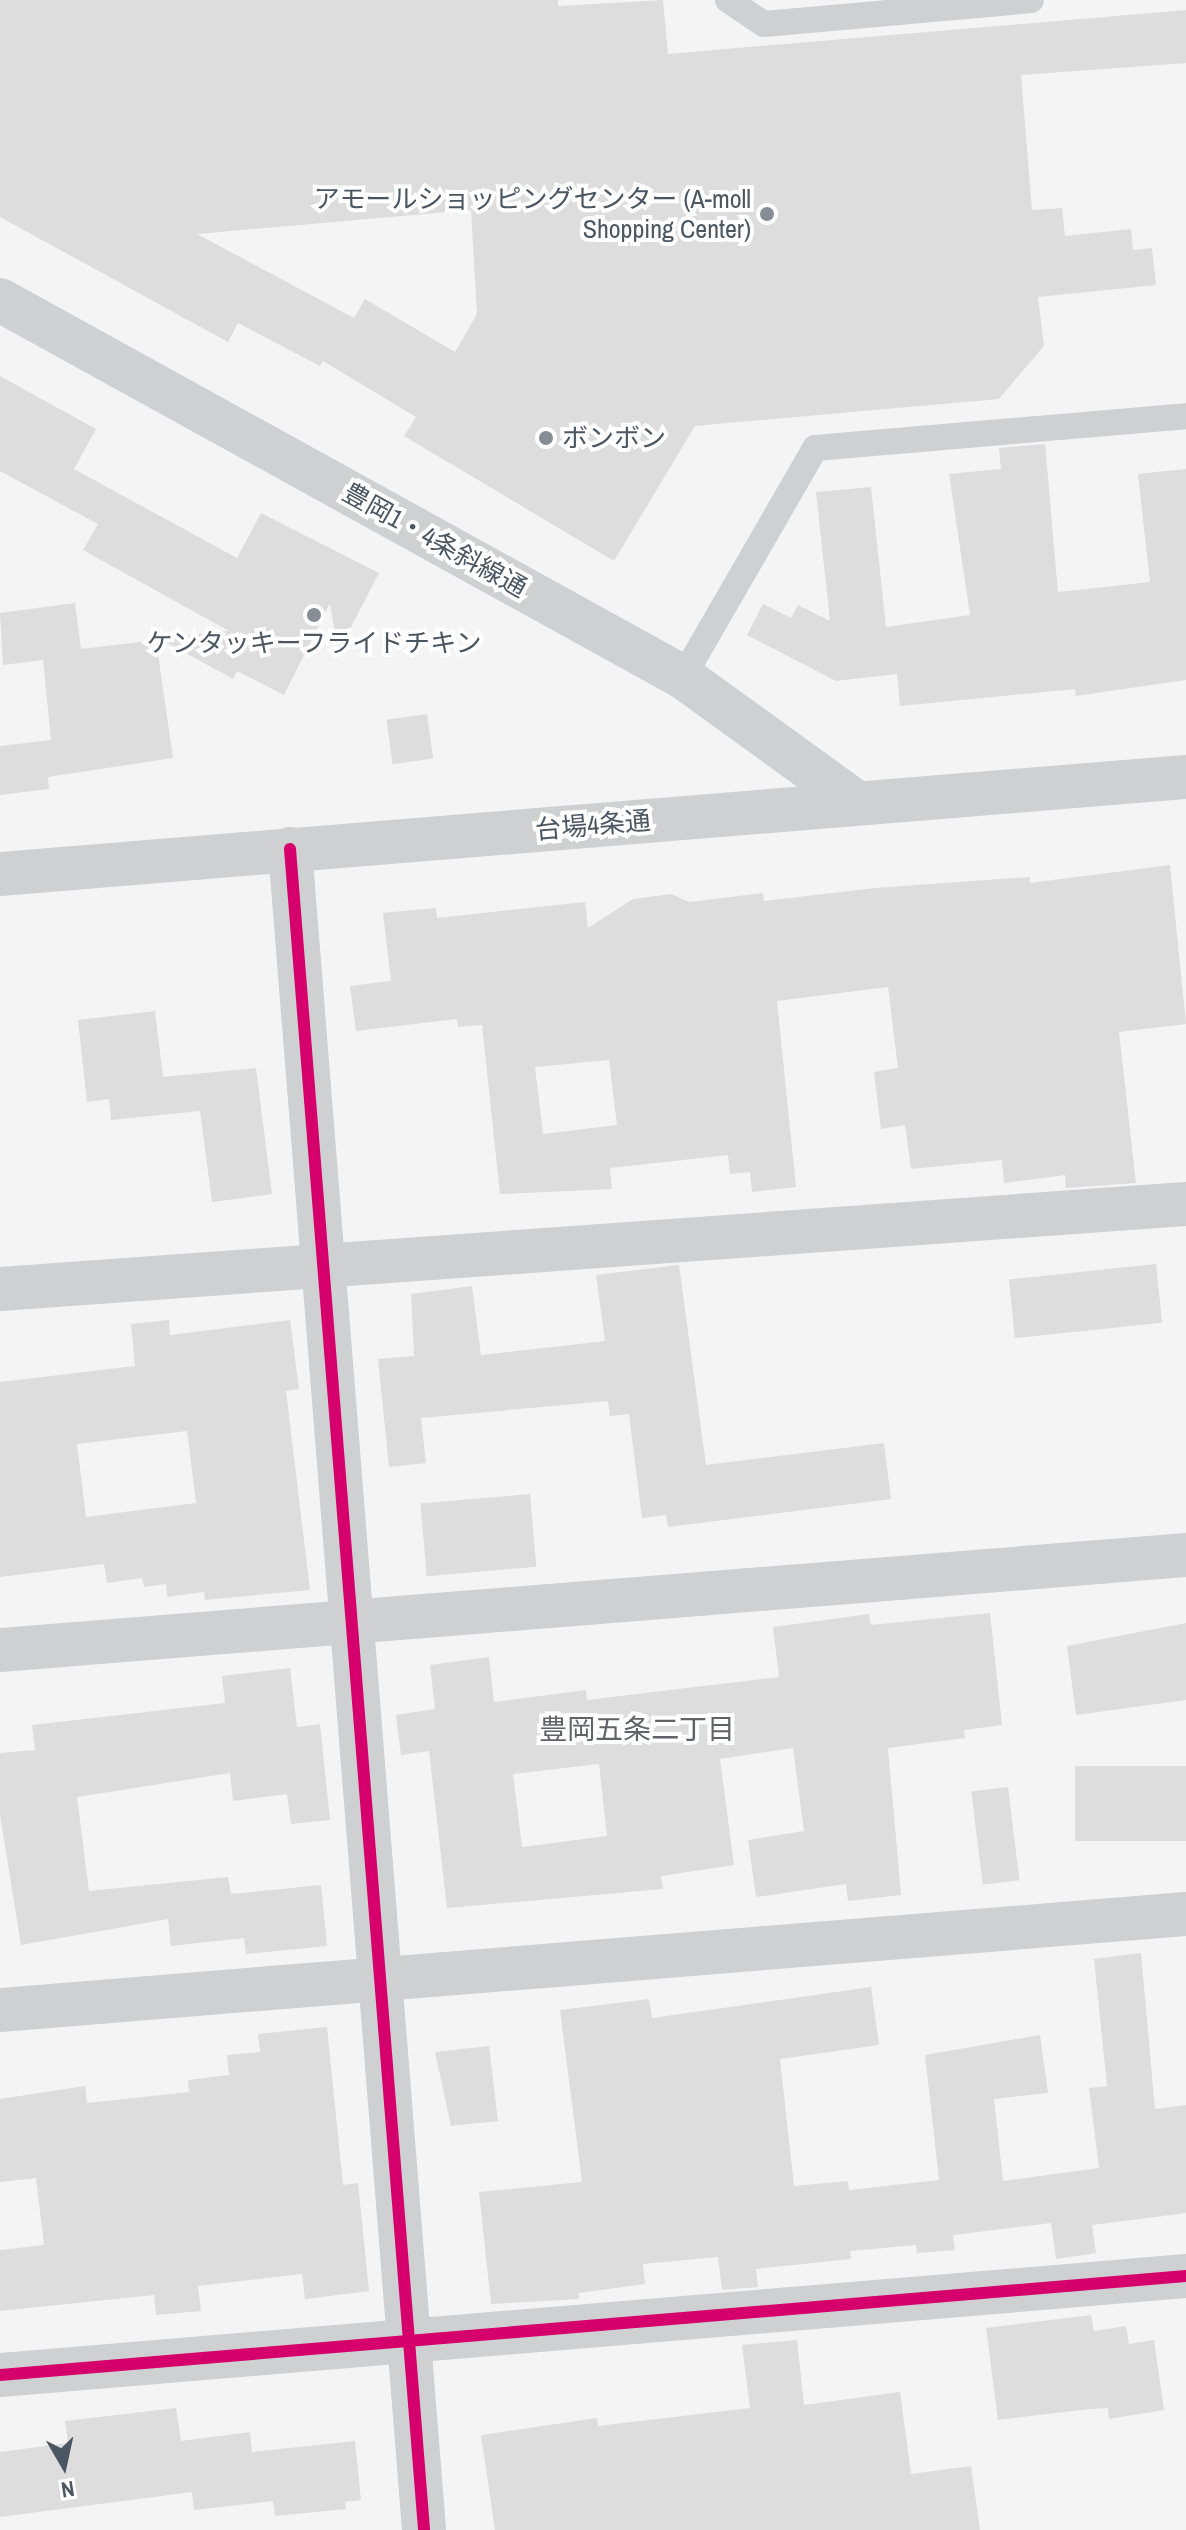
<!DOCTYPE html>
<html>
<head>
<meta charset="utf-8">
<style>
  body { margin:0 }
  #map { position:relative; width:1186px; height:2530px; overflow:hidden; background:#f4f4f4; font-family:"Archivo Narrow","Noto Sans JP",sans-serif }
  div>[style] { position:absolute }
  .building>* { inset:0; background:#ddddde; transform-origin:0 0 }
  .service>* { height:26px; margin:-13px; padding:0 13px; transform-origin:13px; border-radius:13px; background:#ced0d2 }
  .minor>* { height:44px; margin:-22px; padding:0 22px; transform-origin:22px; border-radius:22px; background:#ced0d2 }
  .tertiary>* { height:44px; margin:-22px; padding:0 22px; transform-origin:22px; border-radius:22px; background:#ced0d2 }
  .cycleway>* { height:12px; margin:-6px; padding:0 6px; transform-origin:6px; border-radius:6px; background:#d6006c }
  .dots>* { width:22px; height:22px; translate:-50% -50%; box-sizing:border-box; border:4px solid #fff; border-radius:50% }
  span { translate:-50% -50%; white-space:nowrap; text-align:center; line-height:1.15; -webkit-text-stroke:8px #fff; paint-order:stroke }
  .poi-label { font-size:26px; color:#4a5661 }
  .right { translate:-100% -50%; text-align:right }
  .left { translate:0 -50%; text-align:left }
  .street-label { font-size:26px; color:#4a5661 }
  .neighbourhood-label { font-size:28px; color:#5f6368 }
  .north { position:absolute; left:24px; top:2426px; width:80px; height:80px; -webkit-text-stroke:6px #fff; paint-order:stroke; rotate:171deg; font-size:22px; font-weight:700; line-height:32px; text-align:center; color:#4a5661 }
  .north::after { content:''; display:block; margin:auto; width:28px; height:36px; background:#4a5661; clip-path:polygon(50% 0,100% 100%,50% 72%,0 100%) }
</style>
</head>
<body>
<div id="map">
  <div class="building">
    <i style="clip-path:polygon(evenodd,0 0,558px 0,558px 6px,663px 0,668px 54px,1186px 10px,1186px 63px,1021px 75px,1032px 210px,1062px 208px,1065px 236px,1131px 229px,1133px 250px,1152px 248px,1156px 285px,1038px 297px,1044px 346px,999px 399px,695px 426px,614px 561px,404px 436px,416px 417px,323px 361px,320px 366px,238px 323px,228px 342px,0 217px,0 0,471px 210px,477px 314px,455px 352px,365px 299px,354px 318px,197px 234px,471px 210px)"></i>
    <i style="clip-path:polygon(0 376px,96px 429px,74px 469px,237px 558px,261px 513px,379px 573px,338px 652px,330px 603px,284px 695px,237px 671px,233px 679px,160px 639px,229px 631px,83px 550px,98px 524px,0 471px)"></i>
    <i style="clip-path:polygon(1045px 444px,1058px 592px,1150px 582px,1138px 474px,1186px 469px,1186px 680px,1076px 696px,1075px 689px,900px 706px,897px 674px,836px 681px,747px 635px,763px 604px,791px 618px,798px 605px,830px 621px,816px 492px,871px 487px,886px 627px,970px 615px,949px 474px,1001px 469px,999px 448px)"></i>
    <i style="clip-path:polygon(75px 603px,81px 649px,156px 640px,173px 758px,48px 777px,49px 789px,0 795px,0 746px,51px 740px,43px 660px,3px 665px,0 613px)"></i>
    <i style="left:427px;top:714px;width:45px;height:41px;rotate:82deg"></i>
    <i style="clip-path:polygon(evenodd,1170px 865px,1186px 1024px,1119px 1032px,1136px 1183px,1066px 1188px,1065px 1175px,1004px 1183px,1002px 1160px,911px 1169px,905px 1125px,881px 1129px,874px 1072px,898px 1068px,888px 987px,777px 1001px,796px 1187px,752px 1192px,750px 1172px,730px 1174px,728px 1155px,610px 1168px,612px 1189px,500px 1194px,482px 1025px,458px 1027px,457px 1019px,356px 1031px,350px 986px,391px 981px,383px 913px,436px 908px,437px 918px,585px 902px,588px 928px,633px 899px,671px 894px,689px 902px,763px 893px,764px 901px,875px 888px,1030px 877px,1030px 883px,1170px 865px,609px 1060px,617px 1125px,543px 1134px,535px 1067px,609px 1060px)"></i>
    <i style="clip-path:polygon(155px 1011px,163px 1077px,256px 1068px,272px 1194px,212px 1202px,200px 1111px,111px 1120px,109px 1099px,87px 1102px,78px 1020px)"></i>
    <i style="left:1156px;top:1264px;width:59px;height:148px;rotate:84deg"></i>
    <i style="clip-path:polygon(679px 1265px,706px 1465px,884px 1443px,891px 1499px,668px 1527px,666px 1515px,642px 1518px,629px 1414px,610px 1416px,608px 1401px,421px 1418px,426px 1463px,389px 1467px,378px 1359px,414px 1356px,411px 1294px,472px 1286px,481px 1355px,605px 1341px,596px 1275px)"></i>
    <i style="clip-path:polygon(evenodd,169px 1320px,170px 1335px,290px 1320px,299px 1389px,286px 1391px,310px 1590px,205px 1600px,204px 1592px,167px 1597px,166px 1584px,144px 1587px,142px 1578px,107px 1583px,104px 1564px,0 1577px,0 1382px,135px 1366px,131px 1324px,169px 1320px,187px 1431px,196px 1503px,86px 1517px,77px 1444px,187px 1431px)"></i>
    <i style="left:530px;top:1494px;width:73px;height:110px;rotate:85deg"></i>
    <i style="clip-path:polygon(evenodd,990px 1613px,1002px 1725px,964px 1730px,965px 1738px,888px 1748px,901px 1895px,848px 1901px,846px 1884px,756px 1897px,748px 1840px,804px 1831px,793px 1748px,720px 1759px,734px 1865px,661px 1876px,663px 1889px,447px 1908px,429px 1751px,401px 1755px,396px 1715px,435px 1709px,430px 1665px,489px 1657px,494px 1702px,586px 1690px,587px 1700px,779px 1677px,773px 1627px,869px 1614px,871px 1625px,990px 1613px,599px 1764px,607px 1836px,522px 1847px,513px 1774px,599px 1764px)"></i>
    <i style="clip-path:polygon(1186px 1623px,1186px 1700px,1076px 1715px,1067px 1646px)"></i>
    <i style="clip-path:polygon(290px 1668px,297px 1727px,320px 1724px,330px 1820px,291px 1824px,287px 1794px,233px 1801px,230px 1773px,77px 1797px,89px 1891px,228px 1877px,231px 1894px,321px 1885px,327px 1946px,246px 1954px,244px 1938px,171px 1946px,168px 1919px,21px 1945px,0 1815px,0 1753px,35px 1750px,32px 1725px,225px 1703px,222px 1676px)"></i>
    <i style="left:1186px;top:1766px;width:75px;height:111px;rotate:90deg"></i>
    <i style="left:1008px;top:1787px;width:94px;height:37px;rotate:83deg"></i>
    <i style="clip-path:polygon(1141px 1953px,1155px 2109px,1186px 2105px,1186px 2213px,1092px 2225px,1096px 2253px,1056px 2259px,1051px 2223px,953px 2235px,955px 2250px,917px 2253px,916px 2245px,850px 2251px,851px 2259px,756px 2269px,758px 2287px,722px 2290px,718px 2257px,643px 2264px,645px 2284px,579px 2293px,579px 2299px,491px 2304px,479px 2192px,582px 2182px,560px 2010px,649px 1999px,652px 2018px,871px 1987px,879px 2045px,780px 2059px,794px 2186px,848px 2181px,849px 2190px,939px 2180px,925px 2055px,1040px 2035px,1048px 2093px,994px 2099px,1003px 2181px,1099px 2168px,1089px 2088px,1107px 2086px,1094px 1959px)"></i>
    <i style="clip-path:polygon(327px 2027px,343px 2185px,358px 2183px,369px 2291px,305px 2299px,302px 2274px,198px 2286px,201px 2311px,156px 2315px,154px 2295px,0 2311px,0 2250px,44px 2245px,36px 2178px,0 2182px,0 2099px,85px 2086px,87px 2103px,189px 2092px,188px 2080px,229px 2075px,227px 2055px,260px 2052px,258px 2034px)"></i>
    <i style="clip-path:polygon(489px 2046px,498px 2121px,451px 2126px,435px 2052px)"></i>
    <i style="clip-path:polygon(1091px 2315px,1094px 2331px,1126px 2326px,1129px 2344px,1154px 2340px,1164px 2410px,1109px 2419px,1108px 2408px,1090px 2409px,998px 2420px,986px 2328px)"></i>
    <i style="clip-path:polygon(797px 2340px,804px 2405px,900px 2392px,911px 2474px,971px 2466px,980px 2530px,495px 2530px,481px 2435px,597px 2418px,598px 2426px,750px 2408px,742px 2345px)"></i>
    <i style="clip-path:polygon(176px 2408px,181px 2441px,250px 2432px,252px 2452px,355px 2441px,361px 2500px,345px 2502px,346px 2509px,275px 2516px,273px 2501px,194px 2510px,192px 2492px,0 2517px,0 2452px,68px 2443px,65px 2421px)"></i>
  </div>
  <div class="service">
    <i style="left:728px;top:0;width:43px;rotate:33.7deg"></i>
    <i style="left:764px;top:24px;width:268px;rotate:-5.1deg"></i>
    <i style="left:683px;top:677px;width:264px;rotate:-60deg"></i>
    <i style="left:815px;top:448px;width:372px;rotate:-4.9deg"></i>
  </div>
  <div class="minor">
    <i style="left:290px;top:849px;width:1686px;rotate:85.44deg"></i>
    <i style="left:0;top:1289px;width:1189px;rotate:-4.1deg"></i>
    <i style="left:0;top:1650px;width:1190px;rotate:-4.58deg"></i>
    <i style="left:0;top:2010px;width:1190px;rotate:-4.63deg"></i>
    <i style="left:0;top:2375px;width:1190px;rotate:-4.77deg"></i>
  </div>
  <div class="tertiary">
    <i style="left:0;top:300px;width:780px;rotate:28.9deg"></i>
    <i style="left:683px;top:677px;width:215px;rotate:35.9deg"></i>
    <i style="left:0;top:874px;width:1190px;rotate:-4.68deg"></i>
  </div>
  <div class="cycleway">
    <i style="left:290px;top:849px;width:1686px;rotate:85.44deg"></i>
    <i style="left:0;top:2375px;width:1190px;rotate:-4.77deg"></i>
  </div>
  <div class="dots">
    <i style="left:767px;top:214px;background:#868d94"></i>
    <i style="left:546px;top:438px;background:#868d94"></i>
    <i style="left:314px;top:615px;background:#868d94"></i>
  </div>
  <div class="poi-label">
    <span class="right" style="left:751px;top:214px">アモールショッピングセンター (A-moll<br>Shopping Center)</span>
    <span class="left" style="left:562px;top:438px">ボンボン</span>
    <span style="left:314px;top:643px">ケンタッキーフライドチキン</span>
  </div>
  <div class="street-label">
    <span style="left:435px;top:540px;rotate:29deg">豊岡1・4条斜線通</span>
    <span style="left:593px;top:825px;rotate:-5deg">台場4条通</span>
  </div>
  <div class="neighbourhood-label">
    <span style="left:637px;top:1729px">豊岡五条二丁目</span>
  </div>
  <div class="north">N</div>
</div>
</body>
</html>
